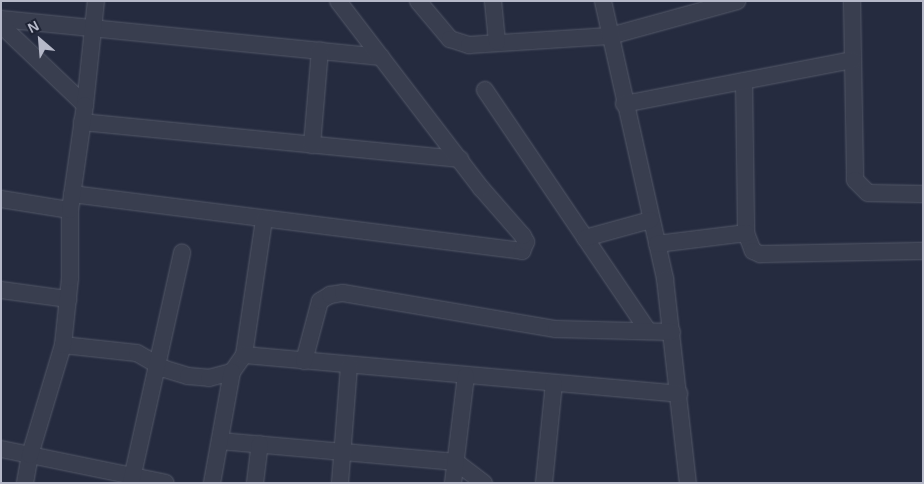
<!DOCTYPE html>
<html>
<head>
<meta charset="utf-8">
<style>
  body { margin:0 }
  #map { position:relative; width:924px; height:484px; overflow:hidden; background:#252b3f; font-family:Helvetica,sans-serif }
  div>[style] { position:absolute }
  .roads { filter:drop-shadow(0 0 1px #545969) drop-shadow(0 0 1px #545969) }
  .minor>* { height:16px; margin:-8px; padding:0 8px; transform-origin:8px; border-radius:8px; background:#393e4f }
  span { translate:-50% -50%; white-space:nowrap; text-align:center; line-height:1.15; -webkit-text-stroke:5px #1e2334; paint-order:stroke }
  .frame { position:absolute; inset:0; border:2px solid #b6b9c9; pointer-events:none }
  .north { position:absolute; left:15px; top:15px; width:50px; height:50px; -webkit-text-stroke:4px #1e2334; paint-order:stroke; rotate:333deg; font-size:14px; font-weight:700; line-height:20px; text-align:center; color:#b6b9c9 }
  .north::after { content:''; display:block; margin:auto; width:18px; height:22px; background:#b6b9c9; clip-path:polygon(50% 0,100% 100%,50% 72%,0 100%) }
</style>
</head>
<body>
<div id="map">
  <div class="roads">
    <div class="minor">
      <i style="left:418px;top:1px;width:50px;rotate:49.9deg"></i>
      <i style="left:450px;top:39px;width:20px;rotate:18deg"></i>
      <i style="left:469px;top:45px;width:141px;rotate:-3.7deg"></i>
      <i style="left:610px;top:36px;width:132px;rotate:-15.4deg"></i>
      <i style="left:493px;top:1px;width:41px;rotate:84.4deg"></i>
      <i style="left:603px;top:1px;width:285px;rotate:77.4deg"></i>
      <i style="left:665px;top:279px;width:205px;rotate:83.6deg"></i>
      <i style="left:852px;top:1px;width:179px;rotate:89deg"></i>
      <i style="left:855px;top:180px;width:18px;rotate:45deg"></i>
      <i style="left:868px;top:193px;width:55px;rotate:1deg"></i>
      <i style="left:1px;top:19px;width:382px;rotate:5.7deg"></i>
      <i style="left:1px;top:25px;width:116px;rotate:43.6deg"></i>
      <i style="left:85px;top:105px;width:105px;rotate:-84deg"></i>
      <i style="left:744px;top:81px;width:152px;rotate:89.2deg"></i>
      <i style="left:746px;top:233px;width:19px;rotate:69deg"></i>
      <i style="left:753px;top:251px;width:8px;rotate:23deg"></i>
      <i style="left:760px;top:254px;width:163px;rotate:-1.1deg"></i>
      <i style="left:485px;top:90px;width:291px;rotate:55.9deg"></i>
      <i style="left:624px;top:104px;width:233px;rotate:-10.9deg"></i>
      <i style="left:82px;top:122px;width:380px;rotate:5.6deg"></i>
      <i style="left:312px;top:145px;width:95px;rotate:-85.2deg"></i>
      <i style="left:72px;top:194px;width:454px;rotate:7.2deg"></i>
      <i style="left:522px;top:251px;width:10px;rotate:-66deg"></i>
      <i style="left:526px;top:242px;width:7px;rotate:-117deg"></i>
      <i style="left:523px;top:236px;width:64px;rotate:-131.2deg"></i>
      <i style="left:481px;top:188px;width:235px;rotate:-127.4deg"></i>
      <i style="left:1px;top:199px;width:70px;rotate:9.1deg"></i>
      <i style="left:585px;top:238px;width:68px;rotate:-15.3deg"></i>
      <i style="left:657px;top:244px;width:90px;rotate:-7deg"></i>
      <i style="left:1px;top:290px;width:68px;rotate:7.7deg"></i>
      <i style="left:63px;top:345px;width:74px;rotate:6.2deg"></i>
      <i style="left:137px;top:353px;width:32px;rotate:30deg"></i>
      <i style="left:165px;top:369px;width:24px;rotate:17deg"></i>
      <i style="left:188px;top:376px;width:21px;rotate:5deg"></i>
      <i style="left:209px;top:378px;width:24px;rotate:-15deg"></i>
      <i style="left:232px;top:372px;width:21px;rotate:-55deg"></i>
      <i style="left:244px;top:355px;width:137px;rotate:-81.6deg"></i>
      <i style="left:244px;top:355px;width:437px;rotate:5.1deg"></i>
      <i style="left:304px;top:361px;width:62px;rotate:-75.1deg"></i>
      <i style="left:320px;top:301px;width:12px;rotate:-31deg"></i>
      <i style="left:330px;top:295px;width:13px;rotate:-9deg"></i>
      <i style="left:343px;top:293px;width:216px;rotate:9.6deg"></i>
      <i style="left:556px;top:329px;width:116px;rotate:1.5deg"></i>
      <i style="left:220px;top:441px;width:237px;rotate:5.1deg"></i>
      <i style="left:456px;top:462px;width:35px;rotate:37deg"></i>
      <i style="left:1px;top:449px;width:168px;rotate:11.6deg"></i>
      <i style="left:25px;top:483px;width:28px;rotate:-80deg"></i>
      <i style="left:30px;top:455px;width:115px;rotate:-73.3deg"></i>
      <i style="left:63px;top:345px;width:67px;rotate:-84deg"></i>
      <i style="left:70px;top:278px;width:68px;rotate:-90deg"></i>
      <i style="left:70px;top:210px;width:106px;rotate:-81.9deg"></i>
      <i style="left:131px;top:483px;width:236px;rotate:-77.5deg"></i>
      <i style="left:212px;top:483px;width:113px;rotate:-79.8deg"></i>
      <i style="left:255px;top:483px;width:39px;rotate:-83deg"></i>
      <i style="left:340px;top:483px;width:117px;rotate:-85.6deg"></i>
      <i style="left:453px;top:483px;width:108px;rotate:-83.1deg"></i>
      <i style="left:544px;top:483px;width:100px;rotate:-84.3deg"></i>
    </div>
  </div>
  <div class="frame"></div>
  <div class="north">N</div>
</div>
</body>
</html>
